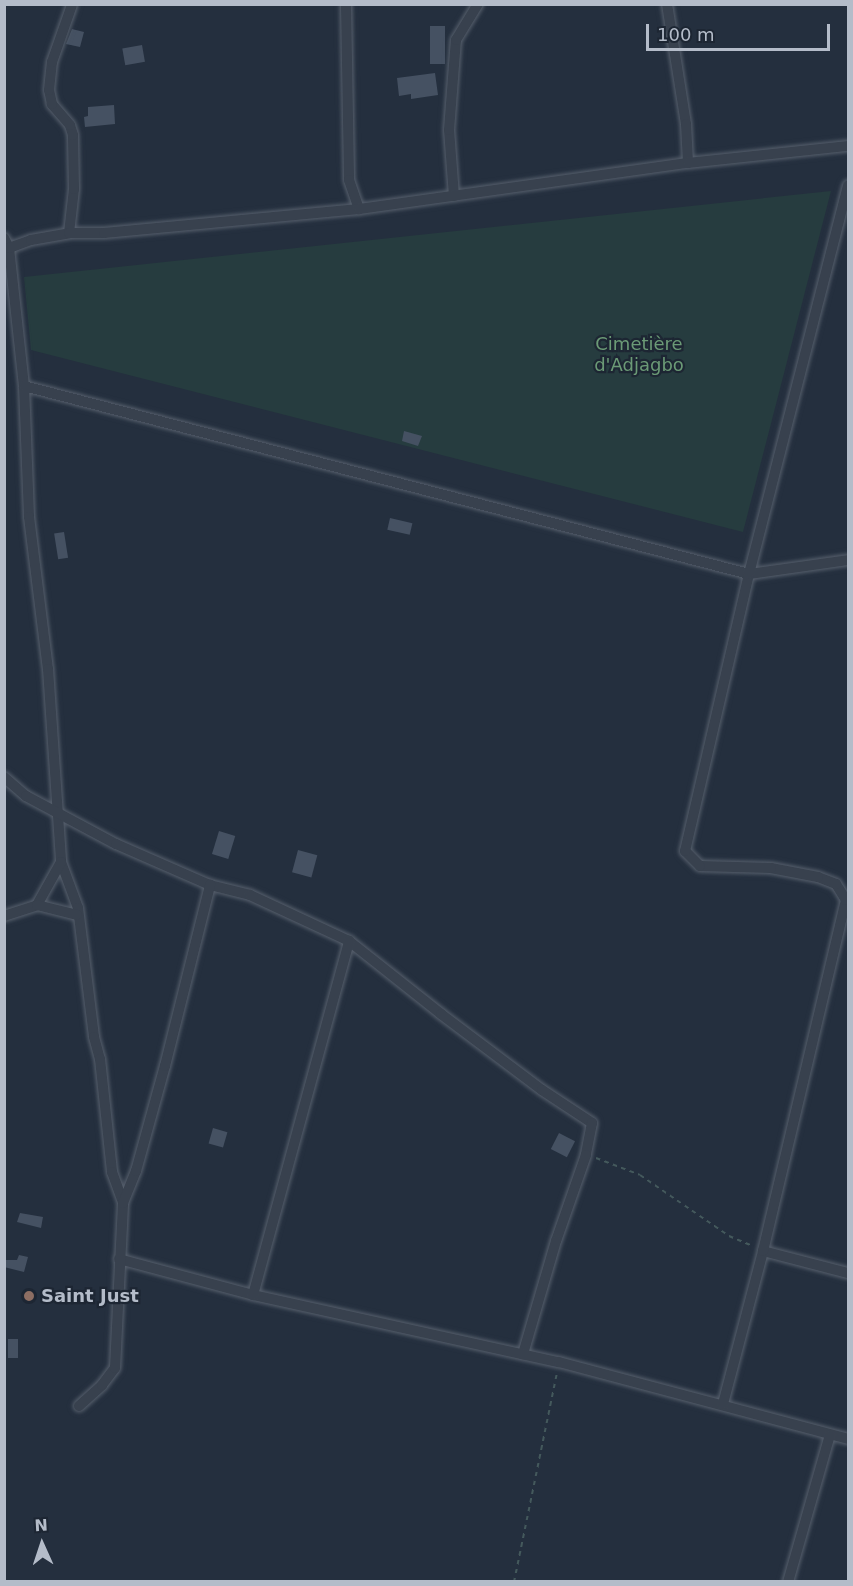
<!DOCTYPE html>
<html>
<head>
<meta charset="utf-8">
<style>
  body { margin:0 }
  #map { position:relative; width:853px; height:1586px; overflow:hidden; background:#242f3e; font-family:"DejaVu Sans",sans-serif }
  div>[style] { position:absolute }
  .green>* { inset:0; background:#263c3f }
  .building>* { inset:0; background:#455162; transform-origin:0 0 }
  .path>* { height:2px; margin-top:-1px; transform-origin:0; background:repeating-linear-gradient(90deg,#44595c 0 4.5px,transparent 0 9px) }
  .roads { filter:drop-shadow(0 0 2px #565f6c) drop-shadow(0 0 2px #565f6c) }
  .minor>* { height:10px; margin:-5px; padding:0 5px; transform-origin:5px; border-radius:5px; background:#38414e }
  .dots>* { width:16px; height:16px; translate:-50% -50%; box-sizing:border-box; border:3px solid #1d2633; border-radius:50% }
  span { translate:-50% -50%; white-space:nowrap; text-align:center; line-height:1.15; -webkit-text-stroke:4.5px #1d2633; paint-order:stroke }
  .park-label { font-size:18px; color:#6b9a76 }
  .poi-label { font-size:18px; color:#b4bcc9; font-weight:700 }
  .left { translate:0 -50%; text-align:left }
  .frame { position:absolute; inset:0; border:6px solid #b4bcc9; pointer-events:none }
  .north { position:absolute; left:12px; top:1514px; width:60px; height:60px; -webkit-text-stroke:4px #1d2633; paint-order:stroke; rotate:357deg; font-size:16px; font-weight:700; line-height:24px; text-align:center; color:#b4bcc9 }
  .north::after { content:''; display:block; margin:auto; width:21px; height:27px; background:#b4bcc9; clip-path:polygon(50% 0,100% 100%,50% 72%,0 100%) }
  .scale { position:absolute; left:646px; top:24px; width:184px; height:27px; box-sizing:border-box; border:3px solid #b4bcc9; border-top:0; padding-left:8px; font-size:18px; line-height:21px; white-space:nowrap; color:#b4bcc9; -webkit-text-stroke:4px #1d2633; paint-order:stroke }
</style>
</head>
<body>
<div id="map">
  <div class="green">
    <i style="clip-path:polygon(831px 191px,743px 532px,31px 350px,24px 277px)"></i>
  </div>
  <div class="building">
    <i style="left:430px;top:26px;width:15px;height:38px"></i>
    <i style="clip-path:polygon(72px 29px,84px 32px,80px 47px,66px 44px)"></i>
    <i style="left:142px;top:45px;width:17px;height:20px;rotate:80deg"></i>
    <i style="clip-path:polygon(435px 73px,438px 95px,411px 99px,411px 94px,399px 96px,397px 78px)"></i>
    <i style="clip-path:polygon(114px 105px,115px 124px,85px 127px,84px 117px,88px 116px,88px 107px)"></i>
    <i style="clip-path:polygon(404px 431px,422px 436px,418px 446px,402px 441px)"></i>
    <i style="left:390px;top:518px;width:23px;height:12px;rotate:13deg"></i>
    <i style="left:64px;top:532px;width:26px;height:10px;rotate:81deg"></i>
    <i style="left:219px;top:831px;width:17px;height:24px;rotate:17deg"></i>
    <i style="left:298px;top:850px;width:20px;height:23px;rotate:15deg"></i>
    <i style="left:213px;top:1128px;width:15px;height:16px;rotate:16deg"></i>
    <i style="left:559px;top:1133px;width:18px;height:18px;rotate:27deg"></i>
    <i style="clip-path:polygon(20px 1213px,43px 1217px,41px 1228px,17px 1222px)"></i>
    <i style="clip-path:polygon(19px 1255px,28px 1257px,24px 1272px,4px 1267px,4px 1260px,17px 1260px)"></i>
    <i style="left:8px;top:1339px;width:10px;height:19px"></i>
  </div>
  <div class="path">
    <i style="left:596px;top:1158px;width:47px;rotate:21.1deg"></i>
    <i style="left:640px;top:1175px;width:108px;rotate:34.4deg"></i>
    <i style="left:729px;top:1236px;width:25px;rotate:23deg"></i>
    <i style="left:514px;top:1582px;width:213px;rotate:-78.4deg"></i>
  </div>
  <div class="roads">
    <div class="minor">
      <i style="left:346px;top:4px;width:176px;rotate:89deg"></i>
      <i style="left:349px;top:180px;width:31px;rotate:71deg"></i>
      <i style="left:667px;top:4px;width:121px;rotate:81deg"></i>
      <i style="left:686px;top:124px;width:39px;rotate:87deg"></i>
      <i style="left:454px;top:196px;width:66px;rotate:-94.3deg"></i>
      <i style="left:449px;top:130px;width:90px;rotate:-85.6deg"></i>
      <i style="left:456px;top:40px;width:42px;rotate:-58.6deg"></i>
      <i style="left:69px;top:233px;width:44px;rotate:-83.5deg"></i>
      <i style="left:74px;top:189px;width:54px;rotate:-91.1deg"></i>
      <i style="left:73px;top:135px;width:10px;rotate:-107deg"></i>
      <i style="left:70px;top:125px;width:28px;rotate:-131deg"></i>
      <i style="left:52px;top:104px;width:14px;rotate:-102deg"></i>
      <i style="left:49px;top:90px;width:28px;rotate:-84deg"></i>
      <i style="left:52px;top:62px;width:60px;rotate:-70.7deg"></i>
      <i style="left:4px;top:238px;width:11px;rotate:63deg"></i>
      <i style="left:9px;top:248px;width:139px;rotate:83.8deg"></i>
      <i style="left:24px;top:386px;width:131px;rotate:87.8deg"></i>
      <i style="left:29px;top:517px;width:153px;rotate:82.9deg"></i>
      <i style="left:48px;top:669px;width:193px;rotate:86.1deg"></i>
      <i style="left:61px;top:862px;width:49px;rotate:69.7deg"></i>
      <i style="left:78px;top:908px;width:130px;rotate:82.9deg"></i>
      <i style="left:94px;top:1037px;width:23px;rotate:75deg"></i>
      <i style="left:100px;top:1059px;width:114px;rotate:83.9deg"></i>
      <i style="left:112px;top:1172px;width:33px;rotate:70deg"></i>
      <i style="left:9px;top:248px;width:23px;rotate:-20deg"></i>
      <i style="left:31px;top:240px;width:39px;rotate:-10deg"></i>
      <i style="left:69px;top:233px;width:35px"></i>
      <i style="left:104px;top:233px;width:256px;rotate:-5.4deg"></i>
      <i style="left:359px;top:209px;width:332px;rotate:-8deg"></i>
      <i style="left:688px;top:163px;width:161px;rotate:-6.1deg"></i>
      <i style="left:24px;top:386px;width:749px;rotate:14.54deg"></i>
      <i style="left:749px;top:574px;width:100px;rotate:-8deg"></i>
      <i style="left:4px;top:777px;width:29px;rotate:41deg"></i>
      <i style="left:26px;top:796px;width:102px;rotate:28.1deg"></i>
      <i style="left:116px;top:844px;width:103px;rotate:23.6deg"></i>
      <i style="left:210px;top:885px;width:41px;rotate:14deg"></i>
      <i style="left:250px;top:895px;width:109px;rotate:24.9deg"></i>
      <i style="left:349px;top:941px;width:117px;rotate:38.4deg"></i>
      <i style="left:441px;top:1014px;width:126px;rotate:37deg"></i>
      <i style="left:542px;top:1090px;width:60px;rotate:33.4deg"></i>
      <i style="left:592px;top:1123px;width:33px;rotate:101deg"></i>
      <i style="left:586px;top:1155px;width:91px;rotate:109.2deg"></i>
      <i style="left:556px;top:1241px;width:118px;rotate:106.3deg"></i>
      <i style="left:37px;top:905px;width:49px;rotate:-60.8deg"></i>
      <i style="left:4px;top:916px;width:35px;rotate:-18deg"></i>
      <i style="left:37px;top:905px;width:41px;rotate:14deg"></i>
      <i style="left:763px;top:1251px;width:88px;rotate:14.5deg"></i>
      <i style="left:119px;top:1259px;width:139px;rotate:15deg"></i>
      <i style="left:253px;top:1295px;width:313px;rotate:12.4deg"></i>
      <i style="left:559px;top:1362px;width:299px;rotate:14.9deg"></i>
      <i style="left:253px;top:1295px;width:367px;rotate:-74.8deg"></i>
      <i style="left:723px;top:1404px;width:158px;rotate:-75.3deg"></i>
      <i style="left:763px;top:1251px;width:361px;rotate:-76.7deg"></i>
      <i style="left:846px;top:900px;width:19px;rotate:-122deg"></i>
      <i style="left:836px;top:884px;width:19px;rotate:-159deg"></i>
      <i style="left:818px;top:877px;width:48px;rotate:-169.2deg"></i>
      <i style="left:771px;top:868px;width:71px;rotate:-178.4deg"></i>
      <i style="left:700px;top:866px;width:21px;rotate:-135deg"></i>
      <i style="left:685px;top:851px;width:284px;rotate:-77deg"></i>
      <i style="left:749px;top:574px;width:401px;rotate:-75.7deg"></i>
      <i style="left:79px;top:1406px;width:31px;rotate:-42deg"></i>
      <i style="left:102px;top:1385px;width:21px;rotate:-53deg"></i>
      <i style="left:115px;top:1368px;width:165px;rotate:-87.2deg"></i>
      <i style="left:123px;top:1203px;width:35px;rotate:-68deg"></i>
      <i style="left:136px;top:1171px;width:109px;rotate:-74.6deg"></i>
      <i style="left:165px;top:1066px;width:187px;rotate:-76deg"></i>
      <i style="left:788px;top:1582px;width:153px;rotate:-74.1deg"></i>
    </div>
  </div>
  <div class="dots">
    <i style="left:29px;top:1296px;background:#8d6e63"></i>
  </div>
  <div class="park-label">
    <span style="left:639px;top:355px">Cimetière<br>d'Adjagbo</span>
  </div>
  <div class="poi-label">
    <span class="left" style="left:41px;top:1296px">Saint Just</span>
  </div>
  <div class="frame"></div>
  <div class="north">N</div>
  <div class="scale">100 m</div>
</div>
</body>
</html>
